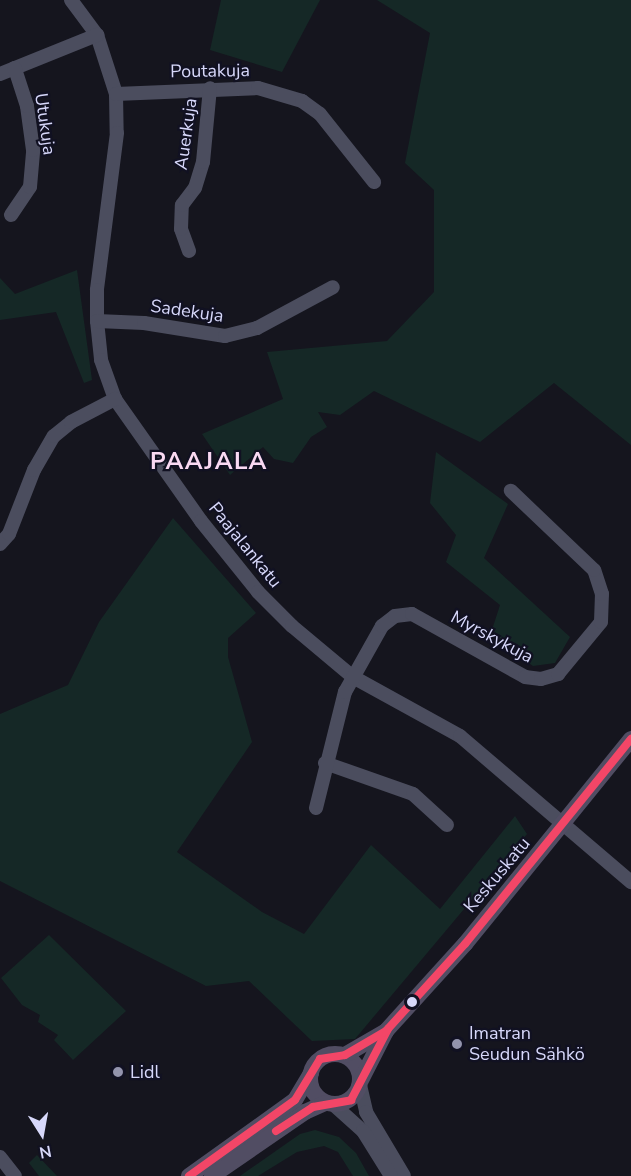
<!DOCTYPE html>
<html>
<head>
<meta charset="utf-8">
<style>
  body { margin:0 }
  #map { position:relative; width:631px; height:1176px; overflow:hidden; background:#15151e; font-family:"Nunito Sans",sans-serif }
  div>[style] { position:absolute }
  .green>* { inset:0; background:#152826 }
  .minor>* { height:14px; margin:-7px; padding:0 7px; transform-origin:7px; border-radius:7px; background:#4b4d5e }
  .major>* { height:16px; margin:-8px; padding:0 8px; transform-origin:8px; border-radius:8px; background:#514d63 }
  .major>.ring { margin:-8px; padding:0; box-sizing:content-box; background:none; border:16px solid #514d63; border-radius:50% }
  .bus-1>* { height:8px; margin:-4px; padding:0 4px; transform-origin:4px; border-radius:4px; background:#f34667 }
  .dots>* { width:16px; height:16px; translate:-50% -50%; box-sizing:border-box; border:3px solid #112; border-radius:50% }
  span { translate:-50% -50%; white-space:nowrap; text-align:center; line-height:1.15; -webkit-text-stroke:4.5px #112; paint-order:stroke }
  .street-label { font-size:18px; color:#d7d8fa }
  .poi-label { font-size:18px; color:#d7d8fa }
  .left { translate:0 -50%; text-align:left }
  .district-label { font-size:24px; color:#fad9f3; font-weight:700; letter-spacing:1.5px }
  .north { position:absolute; left:12px; top:1104px; width:60px; height:60px; -webkit-text-stroke:4px #112; paint-order:stroke; rotate:169deg; font-size:16px; font-weight:700; line-height:24px; text-align:center; color:#d7d8fa }
  .north::after { content:''; display:block; margin:auto; width:21px; height:27px; background:#d7d8fa; clip-path:polygon(50% 0,100% 100%,50% 72%,0 100%) }
</style>
</head>
<body>
<div id="map">
  <div class="green">
    <i style="clip-path:polygon(221px 0,320px 0,282px 72px,210px 50px)"></i>
    <i style="clip-path:polygon(377px 0,631px 0,631px 445px,554px 383px,480px 442px,374px 391px,340px 415px,318px 412px,327px 427px,311px 437px,293px 463px,274px 459px,263px 447px,230px 475px,202px 434px,283px 399px,267px 352px,387px 341px,434px 292px,434px 190px,405px 163px,430px 33px)"></i>
    <i style="clip-path:polygon(77px 270px,92px 380px,84px 383px,56px 312px,0 320px,0 278px,15px 294px)"></i>
    <i style="clip-path:polygon(436px 452px,508px 504px,484px 558px,570px 637px,555px 663px,533px 666px,490px 636px,500px 605px,446px 562px,456px 535px,430px 503px)"></i>
    <i style="clip-path:polygon(173px 518px,256px 613px,228px 638px,228px 657px,252px 742px,177px 852px,262px 912px,304px 934px,371px 845px,440px 909px,515px 816px,527px 834px,355px 1039px,312px 1041px,249px 981px,206px 986px,0 881px,0 714px,68px 685px,99px 622px)"></i>
    <i style="clip-path:polygon(49px 935px,126px 1011px,73px 1060px,54px 1040px,58px 1035px,38px 1022px,40px 1015px,22px 1005px,1px 978px)"></i>
    <i style="clip-path:polygon(315px 1130px,339px 1137px,356px 1153px,369px 1176px,353px 1176px,338px 1152px,324px 1146px,297px 1152px,258px 1176px,240px 1176px,300px 1134px)"></i>
    <i style="clip-path:polygon(37px 1155px,57px 1176px,39px 1176px,29px 1163px)"></i>
  </div>
  <div class="minor">
    <i style="left:71px;top:0;width:44px;rotate:53.4deg"></i>
    <i style="left:97px;top:35px;width:62px;rotate:72.1deg"></i>
    <i style="left:116px;top:94px;width:39px;rotate:89deg"></i>
    <i style="left:117px;top:133px;width:158px;rotate:97.3deg"></i>
    <i style="left:97px;top:290px;width:31px;rotate:90deg"></i>
    <i style="left:97px;top:321px;width:39px;rotate:84deg"></i>
    <i style="left:101px;top:360px;width:41px;rotate:70.3deg"></i>
    <i style="left:115px;top:399px;width:149px;rotate:54.8deg"></i>
    <i style="left:201px;top:521px;width:91px;rotate:51.2deg"></i>
    <i style="left:258px;top:592px;width:48px;rotate:45deg"></i>
    <i style="left:292px;top:626px;width:80px;rotate:39.9deg"></i>
    <i style="left:353px;top:677px;width:122px;rotate:28.9deg"></i>
    <i style="left:460px;top:736px;width:225px;rotate:40.5deg"></i>
    <i style="left:0;top:74px;width:105px;rotate:-21.9deg"></i>
    <i style="left:116px;top:94px;width:142px;rotate:-2.4deg"></i>
    <i style="left:258px;top:88px;width:46px;rotate:16.5deg"></i>
    <i style="left:302px;top:101px;width:22px;rotate:36deg"></i>
    <i style="left:320px;top:114px;width:87px;rotate:51.5deg"></i>
    <i style="left:11px;top:215px;width:34px;rotate:-56deg"></i>
    <i style="left:30px;top:187px;width:37px;rotate:-85deg"></i>
    <i style="left:33px;top:150px;width:44px;rotate:-97.8deg"></i>
    <i style="left:27px;top:106px;width:40px;rotate:-108deg"></i>
    <i style="left:189px;top:251px;width:23px;rotate:-110deg"></i>
    <i style="left:181px;top:229px;width:24px;rotate:-88deg"></i>
    <i style="left:182px;top:205px;width:21px;rotate:-53deg"></i>
    <i style="left:195px;top:188px;width:27px;rotate:-73deg"></i>
    <i style="left:203px;top:162px;width:74px;rotate:-84.6deg"></i>
    <i style="left:97px;top:321px;width:47px;rotate:2.4deg"></i>
    <i style="left:144px;top:323px;width:82px;rotate:9.1deg"></i>
    <i style="left:225px;top:336px;width:33px;rotate:-14deg"></i>
    <i style="left:257px;top:328px;width:86px;rotate:-28.3deg"></i>
    <i style="left:0;top:544px;width:13px;rotate:-48deg"></i>
    <i style="left:9px;top:534px;width:69px;rotate:-68.7deg"></i>
    <i style="left:34px;top:470px;width:39px;rotate:-60deg"></i>
    <i style="left:54px;top:436px;width:22px;rotate:-39deg"></i>
    <i style="left:71px;top:422px;width:50px;rotate:-27.6deg"></i>
    <i style="left:325px;top:763px;width:93px;rotate:19.4deg"></i>
    <i style="left:413px;top:794px;width:46px;rotate:42.4deg"></i>
    <i style="left:316px;top:808px;width:120px;rotate:-76deg"></i>
    <i style="left:345px;top:692px;width:76px;rotate:-60.7deg"></i>
    <i style="left:382px;top:626px;width:16px;rotate:-38deg"></i>
    <i style="left:395px;top:616px;width:17px;rotate:-7deg"></i>
    <i style="left:412px;top:614px;width:129px;rotate:29.1deg"></i>
    <i style="left:525px;top:677px;width:16px;rotate:7deg"></i>
    <i style="left:541px;top:679px;width:18px;rotate:-16deg"></i>
    <i style="left:558px;top:674px;width:67px;rotate:-50.4deg"></i>
    <i style="left:601px;top:622px;width:28px;rotate:-88deg"></i>
    <i style="left:602px;top:594px;width:25px;rotate:-108deg"></i>
    <i style="left:594px;top:570px;width:115px;rotate:-136.4deg"></i>
    <i style="left:360px;top:1085px;width:28px;rotate:77deg"></i>
    <i style="left:366px;top:1112px;width:74px;rotate:59.3deg"></i>
    <i style="left:334px;top:1105px;width:39px;rotate:42deg"></i>
    <i style="left:363px;top:1131px;width:53px;rotate:58.1deg"></i>
    <i style="left:0;top:1157px;width:24px;rotate:52deg"></i>
  </div>
  <div class="major">
    <i class="ring" style="left:310px;top:1054px;width:34px;height:34px"></i>
    <i style="left:345px;top:1055px;width:48px;rotate:-30.3deg"></i>
    <i style="left:386px;top:1031px;width:118px;rotate:-47.8deg"></i>
    <i style="left:465px;top:944px;width:264px;rotate:-51deg"></i>
    <i style="left:361px;top:1080px;width:53px;rotate:-62.9deg"></i>
    <i style="left:189px;top:1176px;width:130px;rotate:-35.6deg"></i>
    <i style="left:295px;top:1100px;width:31px;rotate:-59deg"></i>
    <i style="left:212px;top:1176px;width:113px;rotate:-34.5deg"></i>
    <i style="left:305px;top:1112px;width:22px;rotate:-24deg"></i>
  </div>
  <div class="bus-1">
    <i style="left:276px;top:1131px;width:44px;rotate:-33deg"></i>
    <i style="left:313px;top:1107px;width:39px;rotate:-10deg"></i>
    <i style="left:351px;top:1100px;width:80px;rotate:-62.5deg"></i>
    <i style="left:189px;top:1176px;width:130px;rotate:-35.6deg"></i>
    <i style="left:295px;top:1100px;width:48px;rotate:-58.6deg"></i>
    <i style="left:320px;top:1059px;width:25px;rotate:-9deg"></i>
    <i style="left:345px;top:1055px;width:48px;rotate:-30.3deg"></i>
    <i style="left:386px;top:1031px;width:118px;rotate:-47.8deg"></i>
    <i style="left:465px;top:944px;width:264px;rotate:-51deg"></i>
  </div>
  <div class="dots">
    <i style="left:412px;top:1002px;background:#d7d8fa"></i>
    <i style="left:457px;top:1044px;background:#9394ad"></i>
    <i style="left:118px;top:1072px;background:#9394ad"></i>
  </div>
  <div class="street-label">
    <span style="left:210px;top:71px;rotate:-1deg">Poutakuja</span>
    <span style="left:45px;top:124px;rotate:82deg">Utukuja</span>
    <span style="left:186px;top:134px;rotate:-82deg">Auerkuja</span>
    <span style="left:187px;top:311px;rotate:8deg">Sadekuja</span>
    <span style="left:245px;top:545px;rotate:51deg">Paajalankatu</span>
    <span style="left:492px;top:637px;rotate:28deg">Myrskykuja</span>
    <span style="left:497px;top:875px;rotate:-50deg">Keskuskatu</span>
  </div>
  <div class="poi-label">
    <span class="left" style="left:469px;top:1044px">Imatran<br>Seudun Sähkö</span>
    <span class="left" style="left:130px;top:1072px">Lidl</span>
  </div>
  <div class="district-label">
    <span style="left:209px;top:462px">PAAJALA</span>
  </div>
  <div class="north">N</div>
</div>
</body>
</html>
